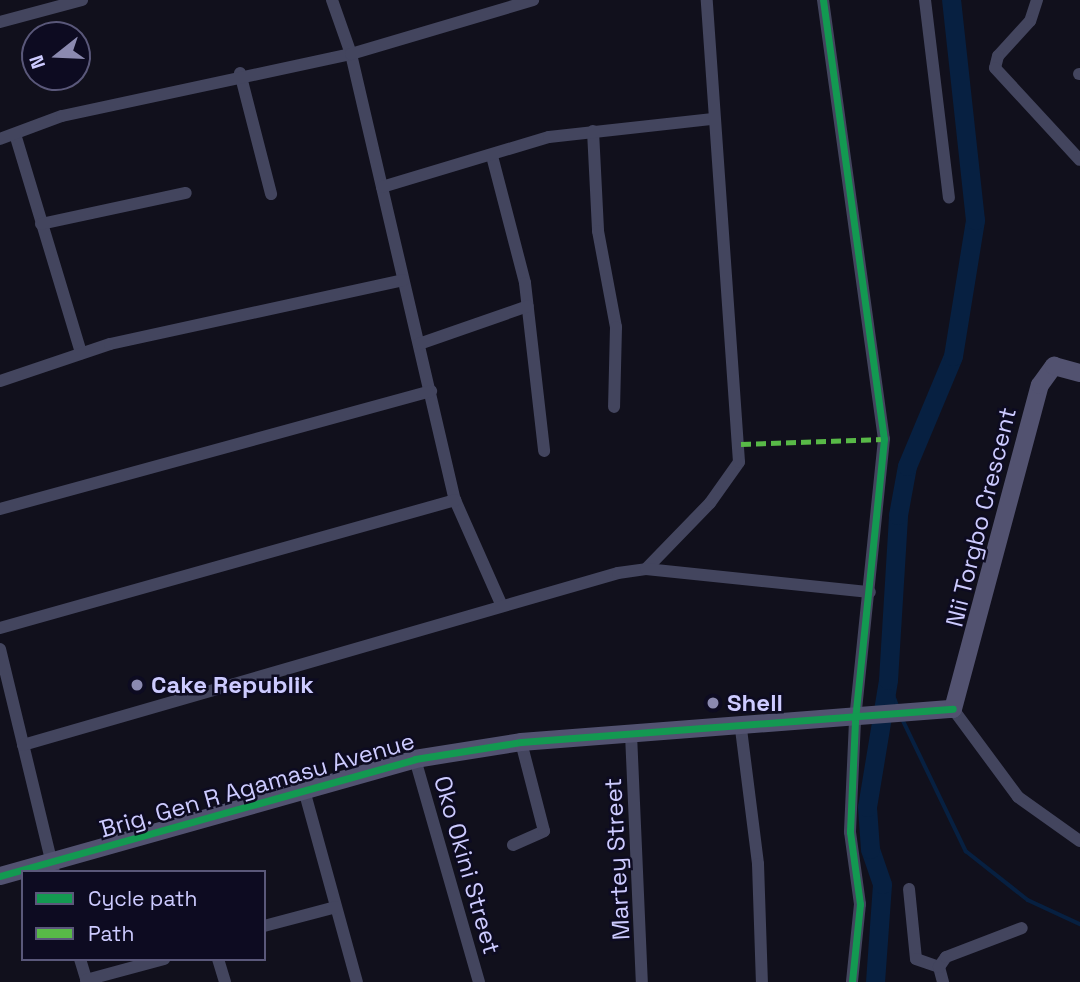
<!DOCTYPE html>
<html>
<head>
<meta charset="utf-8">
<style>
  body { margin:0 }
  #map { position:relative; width:1080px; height:982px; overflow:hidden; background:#11101c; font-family:"Space Grotesk",sans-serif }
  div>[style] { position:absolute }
  .stream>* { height:3.5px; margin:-1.75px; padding:0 1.75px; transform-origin:1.75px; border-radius:1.75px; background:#072041 }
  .river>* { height:19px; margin:-9.5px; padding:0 9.5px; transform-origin:9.5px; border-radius:9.5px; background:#072041 }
  .street>* { height:12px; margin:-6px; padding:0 6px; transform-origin:6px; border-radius:6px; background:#43455e }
  .secondary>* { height:18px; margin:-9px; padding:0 9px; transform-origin:9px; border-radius:9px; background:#525270 }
  .quiet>* { height:5px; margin-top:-2.5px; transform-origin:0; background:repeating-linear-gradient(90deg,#58b947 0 10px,transparent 0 15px) }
  .cycleway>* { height:7px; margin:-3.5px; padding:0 3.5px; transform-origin:3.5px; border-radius:3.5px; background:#139951 }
  .dots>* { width:19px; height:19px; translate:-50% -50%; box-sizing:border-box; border:4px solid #0d0b21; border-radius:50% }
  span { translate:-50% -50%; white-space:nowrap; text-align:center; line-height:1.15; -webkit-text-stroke:5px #0d0b21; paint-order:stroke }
  .street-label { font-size:24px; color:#cdcbff }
  .poi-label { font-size:24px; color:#cdcbff; font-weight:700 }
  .left { translate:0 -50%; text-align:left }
  .legend { position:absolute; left:21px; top:870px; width:245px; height:91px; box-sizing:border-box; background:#0d0b21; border:2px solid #5a587a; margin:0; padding:9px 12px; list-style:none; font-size:21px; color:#cdcbff }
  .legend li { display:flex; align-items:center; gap:14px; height:35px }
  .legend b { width:35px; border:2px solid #5a587a }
  .north { position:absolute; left:21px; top:21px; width:70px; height:70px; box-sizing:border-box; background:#0d0b21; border:2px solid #5a587a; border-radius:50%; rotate:252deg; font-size:19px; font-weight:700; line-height:28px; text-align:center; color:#cdcbff }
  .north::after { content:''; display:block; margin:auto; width:24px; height:32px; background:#8b8ab0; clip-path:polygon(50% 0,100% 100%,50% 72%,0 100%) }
</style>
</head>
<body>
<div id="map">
  <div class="stream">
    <i style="left:888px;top:680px;width:29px;rotate:70deg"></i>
    <i style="left:902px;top:718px;width:148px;rotate:64.3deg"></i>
    <i style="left:966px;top:851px;width:79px;rotate:38.3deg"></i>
    <i style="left:1028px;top:900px;width:57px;rotate:24.8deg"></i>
  </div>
  <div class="river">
    <i style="left:875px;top:982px;width:98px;rotate:-85.9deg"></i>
    <i style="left:882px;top:884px;width:37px;rotate:-109deg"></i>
    <i style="left:870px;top:849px;width:42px;rotate:-94.1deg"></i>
    <i style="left:867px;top:807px;width:129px;rotate:-80.6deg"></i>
    <i style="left:888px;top:680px;width:165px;rotate:-86.5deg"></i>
    <i style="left:898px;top:515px;width:50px;rotate:-79.6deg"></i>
    <i style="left:907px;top:466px;width:119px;rotate:-67.3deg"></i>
    <i style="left:953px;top:356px;width:138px;rotate:-80.8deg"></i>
    <i style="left:975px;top:220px;width:221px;rotate:-96.2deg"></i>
  </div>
  <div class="street">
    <i style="left:332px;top:0;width:57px;rotate:70.6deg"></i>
    <i style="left:351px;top:54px;width:458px;rotate:76.9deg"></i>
    <i style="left:455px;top:500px;width:114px;rotate:66.1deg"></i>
    <i style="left:823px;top:0;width:443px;rotate:82.1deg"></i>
    <i style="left:884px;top:439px;width:283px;rotate:95.9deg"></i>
    <i style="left:855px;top:721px;width:111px;rotate:92.6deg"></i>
    <i style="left:850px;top:832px;width:73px;rotate:82.1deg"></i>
    <i style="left:860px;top:904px;width:78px;rotate:95.9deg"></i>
    <i style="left:925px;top:0;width:199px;rotate:83.1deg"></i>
    <i style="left:1037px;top:0;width:22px;rotate:108deg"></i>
    <i style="left:1030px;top:21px;width:47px;rotate:132.4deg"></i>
    <i style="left:998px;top:56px;width:12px;rotate:104deg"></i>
    <i style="left:995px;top:68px;width:125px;rotate:47.3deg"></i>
    <i style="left:0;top:22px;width:85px;rotate:-15deg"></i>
    <i style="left:240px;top:73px;width:125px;rotate:75.6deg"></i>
    <i style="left:1079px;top:74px;width:1px"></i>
    <i style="left:593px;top:131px;width:100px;rotate:87.1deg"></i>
    <i style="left:598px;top:231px;width:98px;rotate:79.4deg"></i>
    <i style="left:616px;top:327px;width:80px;rotate:91.4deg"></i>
    <i style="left:15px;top:134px;width:229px;rotate:73.2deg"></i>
    <i style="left:0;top:139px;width:66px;rotate:-20.4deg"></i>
    <i style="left:62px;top:116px;width:296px;rotate:-12.1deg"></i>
    <i style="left:351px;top:54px;width:190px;rotate:-16.5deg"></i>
    <i style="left:492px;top:156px;width:131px;rotate:75.4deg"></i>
    <i style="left:525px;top:283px;width:169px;rotate:83.5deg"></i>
    <i style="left:382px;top:187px;width:174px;rotate:-16.7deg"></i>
    <i style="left:549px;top:137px;width:165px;rotate:-6.3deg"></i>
    <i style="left:41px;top:224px;width:148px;rotate:-12.1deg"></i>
    <i style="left:419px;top:344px;width:115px;rotate:-19.2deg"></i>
    <i style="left:0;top:381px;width:116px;rotate:-18.6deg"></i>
    <i style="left:110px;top:344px;width:300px;rotate:-12.3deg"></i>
    <i style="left:0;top:509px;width:447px;rotate:-15.3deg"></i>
    <i style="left:646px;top:569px;width:92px;rotate:-45.9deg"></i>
    <i style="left:710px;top:503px;width:50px;rotate:-54.7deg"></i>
    <i style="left:739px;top:462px;width:463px;rotate:-94deg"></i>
    <i style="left:0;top:628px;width:473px;rotate:-15.7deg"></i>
    <i style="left:0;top:649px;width:229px;rotate:76.4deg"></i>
    <i style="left:953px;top:709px;width:109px;rotate:53.5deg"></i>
    <i style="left:1018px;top:797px;width:76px;rotate:35.4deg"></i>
    <i style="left:741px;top:729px;width:136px;rotate:82.8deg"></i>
    <i style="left:758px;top:864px;width:118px;rotate:88.1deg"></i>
    <i style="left:631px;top:734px;width:248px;rotate:87.5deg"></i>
    <i style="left:23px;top:745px;width:619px;rotate:-16.12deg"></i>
    <i style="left:618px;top:573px;width:28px;rotate:-8deg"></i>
    <i style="left:646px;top:569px;width:225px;rotate:5.9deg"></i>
    <i style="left:415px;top:759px;width:232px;rotate:74deg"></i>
    <i style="left:304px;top:790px;width:199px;rotate:74.6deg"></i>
    <i style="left:513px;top:845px;width:34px;rotate:-24deg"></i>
    <i style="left:544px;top:831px;width:92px;rotate:-104.5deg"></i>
    <i style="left:909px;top:889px;width:70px;rotate:84.3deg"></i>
    <i style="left:916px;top:959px;width:24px;rotate:19deg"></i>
    <i style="left:264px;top:926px;width:74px;rotate:-14.8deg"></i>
    <i style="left:80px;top:959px;width:24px;rotate:73deg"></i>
    <i style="left:218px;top:959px;width:24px;rotate:73deg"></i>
    <i style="left:86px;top:980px;width:81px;rotate:-15.1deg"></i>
    <i style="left:943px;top:982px;width:16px;rotate:-105deg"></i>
    <i style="left:939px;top:967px;width:12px;rotate:-55deg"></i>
    <i style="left:946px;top:957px;width:81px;rotate:-20.9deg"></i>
  </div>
  <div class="secondary">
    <i style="left:0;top:876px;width:431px;rotate:-15.7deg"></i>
    <i style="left:415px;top:759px;width:107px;rotate:-9.1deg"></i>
    <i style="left:521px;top:742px;width:433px;rotate:-4.4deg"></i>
    <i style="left:953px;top:709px;width:335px;rotate:-75deg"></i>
    <i style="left:1040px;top:385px;width:24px;rotate:-54deg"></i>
    <i style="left:1054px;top:366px;width:27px;rotate:15deg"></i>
  </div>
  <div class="quiet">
    <i style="left:741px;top:444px;width:143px;rotate:-2deg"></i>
  </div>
  <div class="cycleway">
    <i style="left:823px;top:0;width:443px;rotate:82.1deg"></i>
    <i style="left:884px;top:439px;width:283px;rotate:95.9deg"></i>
    <i style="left:855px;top:721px;width:111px;rotate:92.6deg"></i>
    <i style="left:850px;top:832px;width:73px;rotate:82.1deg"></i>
    <i style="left:860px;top:904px;width:78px;rotate:95.9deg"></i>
    <i style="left:0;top:876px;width:431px;rotate:-15.7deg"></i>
    <i style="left:415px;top:759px;width:107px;rotate:-9.1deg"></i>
    <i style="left:521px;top:742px;width:433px;rotate:-4.4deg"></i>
  </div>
  <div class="dots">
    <i style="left:137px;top:685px;background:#8b8ab0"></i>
    <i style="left:713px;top:703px;background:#8b8ab0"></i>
  </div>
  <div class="street-label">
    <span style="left:981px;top:517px;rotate:-76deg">Nii Torgbo Crescent</span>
    <span style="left:257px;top:785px;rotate:-16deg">Brig. Gen R Agamasu Avenue</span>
    <span style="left:617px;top:859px;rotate:-93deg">Martey Street</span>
    <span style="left:467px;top:865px;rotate:74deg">Oko Okini Street</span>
  </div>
  <div class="poi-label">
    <span class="left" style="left:151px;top:685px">Cake Republik</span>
    <span class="left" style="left:727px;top:703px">Shell</span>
  </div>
  <ul class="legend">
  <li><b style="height:9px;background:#139951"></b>Cycle path</li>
  <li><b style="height:9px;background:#58b947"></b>Path</li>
  </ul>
  <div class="north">N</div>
</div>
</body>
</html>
